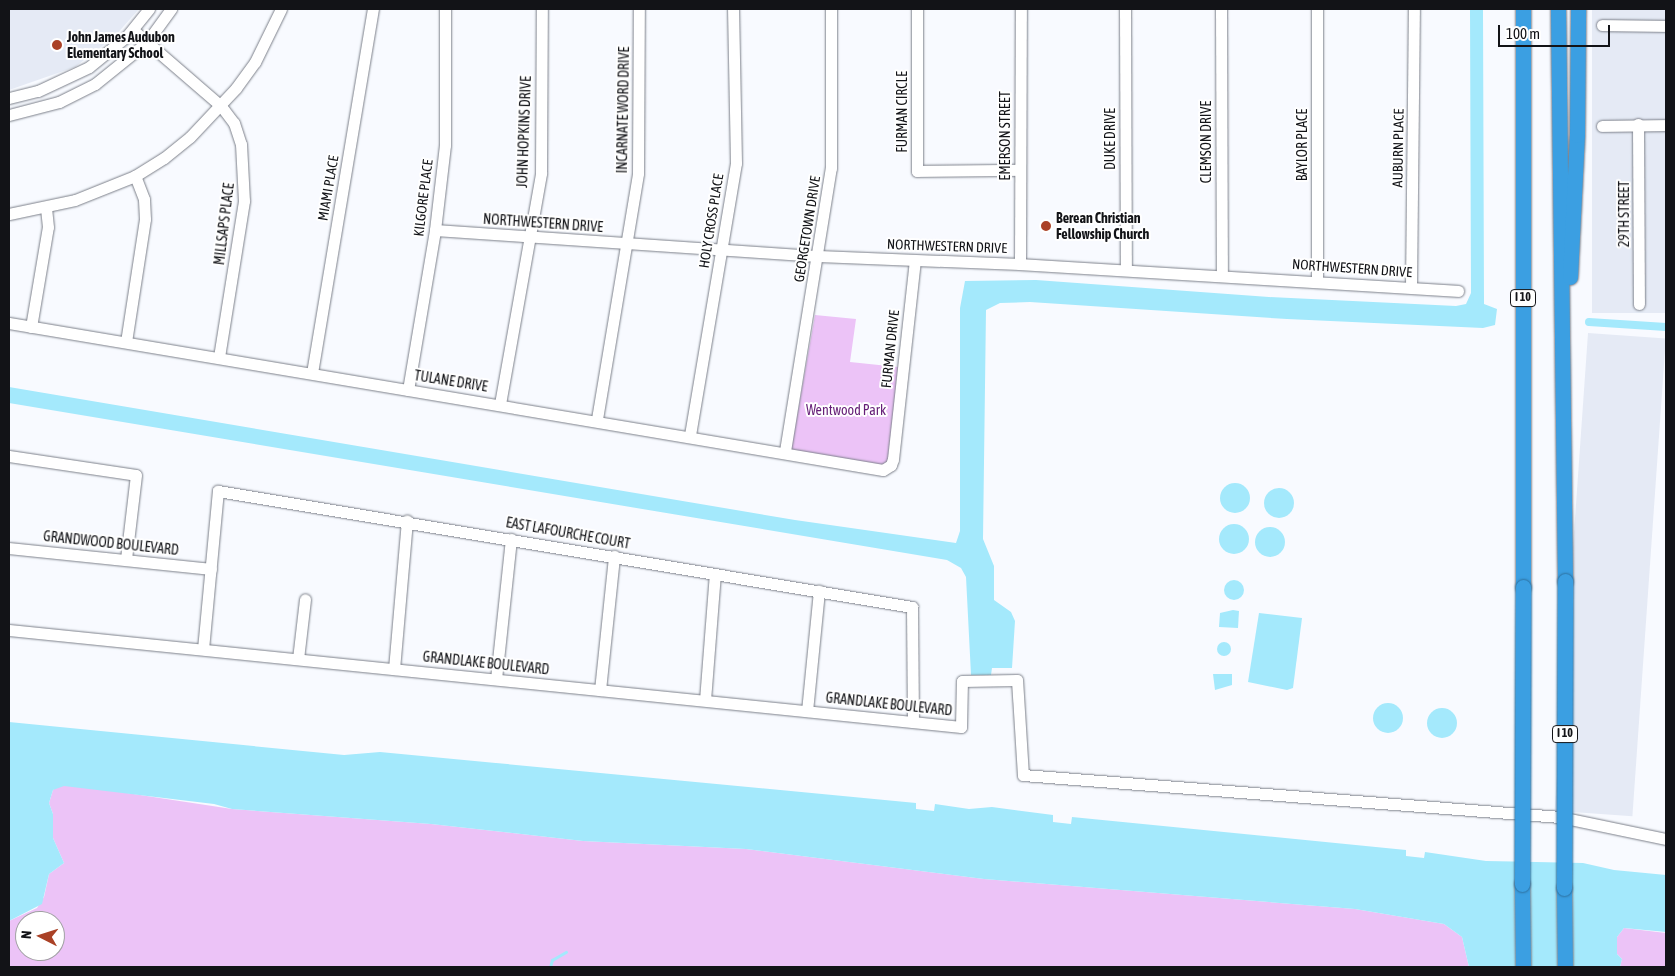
<!DOCTYPE html>
<html>
<head>
<meta charset="utf-8">
<style>
  body { margin:0 }
  #map { position:relative; width:1675px; height:976px; overflow:hidden; background:#f8faff; font-family:"Asap Condensed",sans-serif }
  div>[style] { position:absolute }
  .built>* { inset:0; background:#e5eaf5; transform-origin:0 0 }
  .green>* { inset:0; background:#ecc3f7 }
  .water>* { inset:0; background:#a4e9fc }
  .round { border-radius:50% }
  .stream>* { height:2.5px; margin:-1.25px; padding:0 1.25px; transform-origin:1.25px; border-radius:1.25px; background:#a4e9fc }
  .canal>* { height:8px; margin:-4px; padding:0 4px; transform-origin:4px; border-radius:4px; background:#a4e9fc }
  .roads { filter:drop-shadow(0 0 1px #7c808a) drop-shadow(0 0 1px #7c808a) }
  .minor>* { height:11px; margin:-5.5px; padding:0 5.5px; transform-origin:5.5px; border-radius:5.5px; background:#fff }
  .highway>* { height:15px; margin:-7.5px; padding:0 7.5px; transform-origin:7.5px; border-radius:7.5px; background:#3b9fe2 }
  .bridges { filter:drop-shadow(0 0 1px #2d6e9b) drop-shadow(0 0 1px #2d6e9b) }
  .highway-bridge>* { height:15px; margin:-7.5px; padding:0 7.5px; transform-origin:7.5px; border-radius:7.5px; background:#3b9fe2 }
  .dots>* { width:14px; height:14px; translate:-50% -50%; box-sizing:border-box; border:2px solid #fff; border-radius:50% }
  span { translate:-50% -50%; white-space:nowrap; text-align:center; line-height:1.15; -webkit-text-stroke:4px #fff; paint-order:stroke }
  .shield-label span { padding:1px 4px; background:#fff; border:1px solid; border-radius:4px; -webkit-text-stroke-width:0 }
  .shield-label { font-size:12px; color:#121317; font-weight:700 }
  .poi-label { font-size:14px; color:#121317; font-weight:700 }
  .left { translate:0 -50%; text-align:left }
  .street-label { font-size:14px; color:#121317 }
  .park-label { font-size:14px; color:#641c76 }
  .frame { position:absolute; inset:0; border:10px solid #121317; pointer-events:none }
  .north { position:absolute; left:15px; top:911px; width:50px; height:50px; box-sizing:border-box; background:#fff; border:1px solid #a0a1a2; border-radius:50%; rotate:275deg; font-size:14px; font-weight:700; line-height:20px; text-align:center; color:#121317 }
  .north::after { content:''; display:block; margin:auto; width:18px; height:22px; background:#aa4126; clip-path:polygon(50% 0,100% 100%,50% 72%,0 100%) }
  .scale { position:absolute; left:1498px; top:25px; width:112px; height:22px; box-sizing:border-box; border:2px solid #121317; border-top:0; padding-left:6px; font-size:15px; line-height:18px; white-space:nowrap; color:#121317; -webkit-text-stroke:4px #fff; paint-order:stroke }
</style>
</head>
<body>
<div id="map">
  <div class="built">
    <i style="clip-path:polygon(9px 9px,139px 9px,115px 36px,75px 67px,9px 90px)"></i>
    <i style="left:1592px;top:9px;width:74px;height:304px"></i>
    <i style="left:1588px;top:333px;width:78px;height:479px;rotate:4deg"></i>
  </div>
  <div class="green">
    <i style="clip-path:polygon(815px 315px,856px 319px,850px 362px,898px 367px,888px 463px,882px 465px,791px 450px)"></i>
    <i style="clip-path:polygon(evenodd,58px 786px,81px 786px,232px 809px,431px 824px,583px 841px,746px 849px,984px 879px,1355px 909px,1444px 924px,1462px 937px,1469px 967px,9px 967px,9px 921px,37px 908px,44px 897px,49px 874px,64px 863px,53px 838px,53px 814px,49px 803px,53px 790px,58px 786px,25px 921px,55px 921px,55px 951px,25px 951px,25px 921px)"></i>
    <i style="clip-path:polygon(1624px 928px,1666px 933px,1666px 967px,1620px 967px,1622px 959px,1617px 954px,1617px 937px)"></i>
  </div>
  <div class="water">
    <i style="clip-path:polygon(1470px 9px,1483px 9px,1484px 304px,1497px 309px,1495px 325px,1483px 328px,1287px 319px,1030px 302px,1000px 303px,986px 310px,983px 539px,994px 566px,994px 600px,1011px 612px,1015px 621px,1012px 668px,992px 668px,991px 675px,971px 675px,966px 577px,961px 568px,947px 560px,9px 403px,9px 387px,795px 520px,956px 543px,960px 531px,960px 308px,965px 281px,1036px 280px,1269px 297px,1456px 306px,1466px 304px,1471px 293px)"></i>
    <i class="round" style="left:1220px;top:483px;width:30px;height:30px"></i>
    <i class="round" style="left:1264px;top:488px;width:30px;height:30px"></i>
    <i class="round" style="left:1219px;top:524px;width:30px;height:30px"></i>
    <i class="round" style="left:1255px;top:527px;width:30px;height:30px"></i>
    <i class="round" style="left:1224px;top:580px;width:20px;height:20px"></i>
    <i style="clip-path:polygon(1233px 610px,1239px 611px,1238px 628px,1219px 627px,1220px 613px)"></i>
    <i style="clip-path:polygon(1259px 613px,1302px 618px,1293px 688px,1287px 690px,1248px 682px)"></i>
    <i class="round" style="left:1217px;top:642px;width:14px;height:14px"></i>
    <i style="clip-path:polygon(1213px 674px,1232px 674px,1232px 685px,1215px 690px)"></i>
    <i class="round" style="left:1373px;top:703px;width:30px;height:30px"></i>
    <i class="round" style="left:1427px;top:708px;width:30px;height:30px"></i>
    <i style="clip-path:polygon(9px 722px,344px 755px,380px 752px,916px 803px,916px 809px,934px 811px,935px 804px,969px 809px,992px 807px,1053px 815px,1053px 822px,1071px 824px,1072px 817px,1406px 850px,1406px 856px,1424px 858px,1425px 852px,1486px 861px,1583px 863px,1614px 870px,1666px 875px,1666px 932px,1624px 928px,1617px 937px,1617px 954px,1622px 959px,1620px 967px,1469px 967px,1462px 937px,1444px 924px,1355px 909px,984px 879px,746px 849px,583px 841px,431px 824px,232px 809px,214px 804px,64px 786px,53px 790px,49px 803px,53px 814px,53px 838px,64px 863px,49px 874px,42px 904px,9px 921px)"></i>
  </div>
  <div class="stream">
    <i style="left:550px;top:967px;width:7px;rotate:-74deg"></i>
    <i style="left:552px;top:960px;width:16px;rotate:-30deg"></i>
  </div>
  <div class="canal">
    <i style="left:1589px;top:322px;width:77px;rotate:3.7deg"></i>
  </div>
  <div class="roads">
    <div class="minor">
      <i style="left:917px;top:9px;width:162px;rotate:90deg"></i>
      <i style="left:917px;top:171px;width:103px;rotate:-0.6deg"></i>
      <i style="left:1125px;top:9px;width:261px;rotate:89.8deg"></i>
      <i style="left:1221px;top:9px;width:266px;rotate:89.8deg"></i>
      <i style="left:1602px;top:25px;width:64px;rotate:0.9deg"></i>
      <i style="left:133px;top:30px;width:116px;rotate:40.8deg"></i>
      <i style="left:221px;top:106px;width:21px;rotate:53deg"></i>
      <i style="left:234px;top:123px;width:22px;rotate:72deg"></i>
      <i style="left:241px;top:144px;width:57px;rotate:87deg"></i>
      <i style="left:244px;top:201px;width:158px;rotate:99.1deg"></i>
      <i style="left:9px;top:98px;width:30px;rotate:-14deg"></i>
      <i style="left:38px;top:91px;width:56px;rotate:-25.2deg"></i>
      <i style="left:89px;top:67px;width:49px;rotate:-39.2deg"></i>
      <i style="left:127px;top:36px;width:35px;rotate:-51deg"></i>
      <i style="left:9px;top:115px;width:52px;rotate:-14.6deg"></i>
      <i style="left:59px;top:102px;width:40px;rotate:-26.6deg"></i>
      <i style="left:95px;top:84px;width:67px;rotate:-38.9deg"></i>
      <i style="left:147px;top:42px;width:41px;rotate:-54deg"></i>
      <i style="left:1638px;top:124px;width:180px;rotate:89.7deg"></i>
      <i style="left:1602px;top:126px;width:64px;rotate:-0.9deg"></i>
      <i style="left:9px;top:214px;width:67px;rotate:-12deg"></i>
      <i style="left:75px;top:200px;width:65px;rotate:-21.8deg"></i>
      <i style="left:135px;top:176px;width:34px;rotate:-32deg"></i>
      <i style="left:164px;top:158px;width:33px;rotate:-39deg"></i>
      <i style="left:190px;top:137px;width:67px;rotate:-46.8deg"></i>
      <i style="left:236px;top:88px;width:32px;rotate:-54deg"></i>
      <i style="left:255px;top:62px;width:59px;rotate:-63.9deg"></i>
      <i style="left:435px;top:230px;width:384px;rotate:3.9deg"></i>
      <i style="left:818px;top:256px;width:202px;rotate:2.3deg"></i>
      <i style="left:1020px;top:264px;width:439px;rotate:3.5deg"></i>
      <i style="left:1020px;top:264px;width:255px;rotate:-89.8deg"></i>
      <i style="left:1317px;top:281px;width:272px;rotate:-90deg"></i>
      <i style="left:1411px;top:287px;width:278px;rotate:-89.4deg"></i>
      <i style="left:9px;top:323px;width:886px;rotate:9.55deg"></i>
      <i style="left:883px;top:470px;width:9px;rotate:-32deg"></i>
      <i style="left:891px;top:465px;width:6px;rotate:-72deg"></i>
      <i style="left:893px;top:459px;width:199px;rotate:-83.7deg"></i>
      <i style="left:31px;top:327px;width:101px;rotate:-80.4deg"></i>
      <i style="left:48px;top:227px;width:18px;rotate:-96deg"></i>
      <i style="left:126px;top:342px;width:124px;rotate:-81.2deg"></i>
      <i style="left:145px;top:219px;width:20px;rotate:-93deg"></i>
      <i style="left:144px;top:199px;width:25px;rotate:-111deg"></i>
      <i style="left:312px;top:373px;width:369px;rotate:-80.5deg"></i>
      <i style="left:408px;top:390px;width:162px;rotate:-80.4deg"></i>
      <i style="left:435px;top:230px;width:86px;rotate:-83.3deg"></i>
      <i style="left:445px;top:145px;width:136px;rotate:-90deg"></i>
      <i style="left:500px;top:404px;width:235px;rotate:-79.9deg"></i>
      <i style="left:541px;top:173px;width:164px;rotate:-89.7deg"></i>
      <i style="left:597px;top:419px;width:249px;rotate:-80.5deg"></i>
      <i style="left:638px;top:173px;width:164px;rotate:-89.7deg"></i>
      <i style="left:690px;top:435px;width:276px;rotate:-80.4deg"></i>
      <i style="left:736px;top:163px;width:154px;rotate:-91.1deg"></i>
      <i style="left:785px;top:451px;width:287px;rotate:-80.8deg"></i>
      <i style="left:831px;top:168px;width:159px;rotate:-90deg"></i>
      <i style="left:9px;top:456px;width:128px;rotate:8.5deg"></i>
      <i style="left:136px;top:475px;width:85px;rotate:96.8deg"></i>
      <i style="left:9px;top:548px;width:203px;rotate:5.9deg"></i>
      <i style="left:9px;top:630px;width:957px;rotate:5.82deg"></i>
      <i style="left:961px;top:727px;width:46px;rotate:-88.8deg"></i>
      <i style="left:962px;top:681px;width:55px;rotate:-1deg"></i>
      <i style="left:1017px;top:680px;width:95px;rotate:86.4deg"></i>
      <i style="left:1023px;top:775px;width:539px;rotate:4.47deg"></i>
      <i style="left:1560px;top:817px;width:108px;rotate:11.7deg"></i>
      <i style="left:203px;top:649px;width:159px;rotate:-84.6deg"></i>
      <i style="left:218px;top:491px;width:704px;rotate:9.49deg"></i>
      <i style="left:912px;top:607px;width:115px;rotate:89.5deg"></i>
      <i style="left:298px;top:659px;width:60px;rotate:-83.3deg"></i>
      <i style="left:394px;top:669px;width:149px;rotate:-85deg"></i>
      <i style="left:496px;top:679px;width:141px;rotate:-83.9deg"></i>
      <i style="left:600px;top:690px;width:135px;rotate:-84deg"></i>
      <i style="left:705px;top:700px;width:126px;rotate:-85.5deg"></i>
      <i style="left:807px;top:711px;width:121px;rotate:-84.3deg"></i>
    </div>
    <div class="highway">
      <i style="left:1523px;top:9px;width:578px;rotate:90deg"></i>
      <i style="left:1558px;top:9px;width:572px;rotate:89.3deg"></i>
      <i style="left:1570px;top:277px;width:142px;rotate:-87.2deg"></i>
      <i style="left:1577px;top:135px;width:126px;rotate:-89.5deg"></i>
      <i style="left:1522px;top:884px;width:83px;rotate:89.3deg"></i>
      <i style="left:1564px;top:888px;width:79px;rotate:89.3deg"></i>
    </div>
  </div>
  <div class="bridges">
    <div class="highway-bridge">
      <i style="left:1522px;top:884px;width:297px;rotate:-89.8deg"></i>
      <i style="left:1564px;top:888px;width:307px;rotate:-89.8deg"></i>
    </div>
  </div>
  <div class="dots">
    <i style="left:57px;top:45px;background:#aa4126"></i>
    <i style="left:1046px;top:226px;background:#aa4126"></i>
  </div>
  <div class="shield-label">
    <span style="left:1523px;top:298px">I 10</span>
    <span style="left:1565px;top:734px">I 10</span>
  </div>
  <div class="poi-label">
    <span class="left" style="left:67px;top:45px">John James Audubon<br>Elementary School</span>
    <span class="left" style="left:1056px;top:226px">Berean Christian<br>Fellowship Church</span>
  </div>
  <div class="street-label">
    <span style="left:623px;top:110px;rotate:-89deg">INCARNATE WORD DRIVE</span>
    <span style="left:902px;top:112px;rotate:-90deg">FURMAN CIRCLE</span>
    <span style="left:524px;top:132px;rotate:-88deg">JOHN HOPKINS DRIVE</span>
    <span style="left:1005px;top:136px;rotate:-90deg">EMERSON STREET</span>
    <span style="left:1110px;top:139px;rotate:-90deg">DUKE DRIVE</span>
    <span style="left:1206px;top:142px;rotate:-90deg">CLEMSON DRIVE</span>
    <span style="left:1302px;top:145px;rotate:-90deg">BAYLOR PLACE</span>
    <span style="left:1398px;top:148px;rotate:-89deg">AUBURN PLACE</span>
    <span style="left:328px;top:188px;rotate:-80deg">MIAMI PLACE</span>
    <span style="left:423px;top:198px;rotate:-83deg">KILGORE PLACE</span>
    <span style="left:1624px;top:214px;rotate:-90deg">29TH STREET</span>
    <span style="left:711px;top:221px;rotate:-81deg">HOLY CROSS PLACE</span>
    <span style="left:543px;top:223px;rotate:4deg">NORTHWESTERN DRIVE</span>
    <span style="left:224px;top:224px;rotate:-83deg">MILLSAPS PLACE</span>
    <span style="left:807px;top:229px;rotate:-81deg">GEORGETOWN DRIVE</span>
    <span style="left:947px;top:246px;rotate:2deg">NORTHWESTERN DRIVE</span>
    <span style="left:1352px;top:268px;rotate:4deg">NORTHWESTERN DRIVE</span>
    <span style="left:890px;top:349px;rotate:-84deg">FURMAN DRIVE</span>
    <span style="left:451px;top:381px;rotate:9deg">TULANE DRIVE</span>
    <span style="left:568px;top:533px;rotate:10deg">EAST LAFOURCHE COURT</span>
    <span style="left:111px;top:543px;rotate:6deg">GRANDWOOD BOULEVARD</span>
    <span style="left:486px;top:663px;rotate:6deg">GRANDLAKE BOULEVARD</span>
    <span style="left:889px;top:704px;rotate:6deg">GRANDLAKE BOULEVARD</span>
  </div>
  <div class="park-label">
    <span style="left:846px;top:410px">Wentwood Park</span>
  </div>
  <div class="frame"></div>
  <div class="north">N</div>
  <div class="scale">100 m</div>
</div>
</body>
</html>
